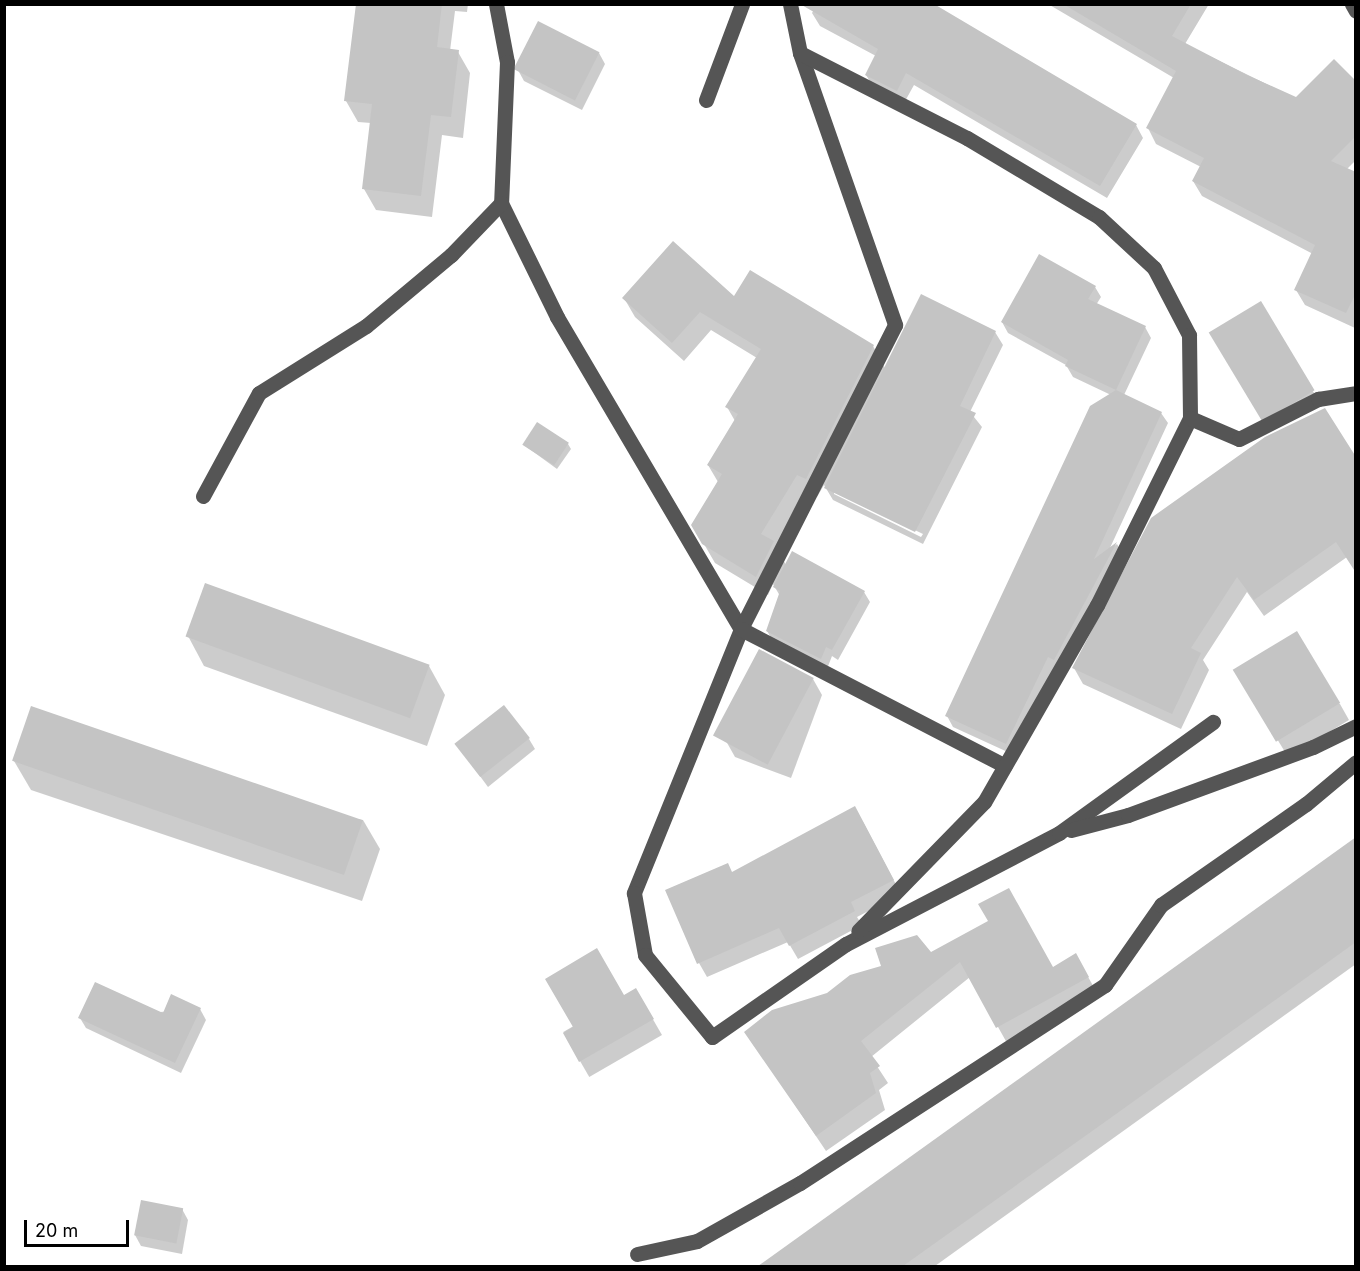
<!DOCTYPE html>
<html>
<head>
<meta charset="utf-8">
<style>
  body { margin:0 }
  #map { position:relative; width:1360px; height:1271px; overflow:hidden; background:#fff; font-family:Inter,sans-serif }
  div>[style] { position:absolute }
  .shadow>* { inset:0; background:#0003; transform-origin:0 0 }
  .building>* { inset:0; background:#c4c4c4; transform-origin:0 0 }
  .minor>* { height:15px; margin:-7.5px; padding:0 7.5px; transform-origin:7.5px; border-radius:7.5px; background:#555 }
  span { translate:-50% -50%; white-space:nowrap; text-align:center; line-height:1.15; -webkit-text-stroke:4.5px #fff; paint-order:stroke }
  .frame { position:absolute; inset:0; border:6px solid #000; pointer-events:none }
  .scale { position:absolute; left:24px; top:1220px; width:105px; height:27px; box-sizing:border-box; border:3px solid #000; border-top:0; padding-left:8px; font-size:18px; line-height:21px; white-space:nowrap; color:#000; -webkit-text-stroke:4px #fff; paint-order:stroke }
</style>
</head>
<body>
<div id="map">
  <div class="shadow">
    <i style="clip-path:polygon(357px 4px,468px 4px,467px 12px,455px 11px,450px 51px,458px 52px,470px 73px,463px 138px,442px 135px,432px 217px,376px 210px,364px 189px,371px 123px,358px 122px,346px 101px)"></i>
    <i style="clip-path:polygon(817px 4px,1136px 125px,1143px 138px,1107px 198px,914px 85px,904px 103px,874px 88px,866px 75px,876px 56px,820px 26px,812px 13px)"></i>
    <i style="clip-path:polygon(1048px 4px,1209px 4px,1185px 44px,1297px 99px,1356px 83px,1356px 160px,1346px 170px,1356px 174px,1355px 328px,1305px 305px,1296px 290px,1313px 254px,1202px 196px,1193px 181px,1201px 167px,1156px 144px,1148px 128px,1174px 78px)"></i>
    <i style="clip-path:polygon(599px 53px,605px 64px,582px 110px,524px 81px,518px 70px)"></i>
    <i style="clip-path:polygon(1095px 287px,1101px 297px,1096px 305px,1145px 327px,1151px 338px,1124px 395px,1161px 413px,1168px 423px,1109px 550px,1117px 544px,1123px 554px,1012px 754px,953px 727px,947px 716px,1111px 395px,1073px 377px,1066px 365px,1008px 333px,1002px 322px)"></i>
    <i style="clip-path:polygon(evenodd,624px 298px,734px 298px,873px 346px,885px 368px,995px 332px,1003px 345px,970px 412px,982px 427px,923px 544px,833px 500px,824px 485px,817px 497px,809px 493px,776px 547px,786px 565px,864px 592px,870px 602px,838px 660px,832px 656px,827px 669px,773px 641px,767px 631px,780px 596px,773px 584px,768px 595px,715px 563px,693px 525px,718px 482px,708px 465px,735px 421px,727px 407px,757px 358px,711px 330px,684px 361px,635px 317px,624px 298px,834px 491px,923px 534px,921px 537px,834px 494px,834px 491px)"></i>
    <i style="left:1260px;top:303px;width:114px;height:57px;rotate:59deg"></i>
    <i style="clip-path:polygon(568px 444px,571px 449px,557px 469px,524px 445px)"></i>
    <i style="clip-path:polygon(1356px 460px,1347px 557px,1264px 616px,1247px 592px,1203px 660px,1209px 670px,1181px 729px,1083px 684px,1074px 668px)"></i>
    <i style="clip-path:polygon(188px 636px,429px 666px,445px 695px,427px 746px,204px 666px)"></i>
    <i style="clip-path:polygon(813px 679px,822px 695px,791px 778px,735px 757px,726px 741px)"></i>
    <i style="clip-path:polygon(1245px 686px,1340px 704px,1349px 720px,1288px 757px)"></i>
    <i style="clip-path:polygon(529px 739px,535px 749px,488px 787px,457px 745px)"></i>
    <i style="clip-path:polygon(14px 761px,363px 820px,380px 849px,362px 901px,31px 790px)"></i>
    <i style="clip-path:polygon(863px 822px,901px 894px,857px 917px,862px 925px,798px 959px,788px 942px,707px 977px,699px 963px,733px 874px)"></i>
    <i style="clip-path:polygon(1356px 839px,1356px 964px,935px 1266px,760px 1266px)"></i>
    <i style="clip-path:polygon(931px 954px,1053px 968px,1076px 955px,1097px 993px,1007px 1043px,970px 977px,871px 1057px,888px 1083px,879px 1090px,885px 1110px,826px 1151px,746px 1032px)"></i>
    <i style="left:636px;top:990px;width:52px;height:84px;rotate:60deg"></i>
    <i style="clip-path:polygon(200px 1009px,206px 1020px,181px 1073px,86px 1028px,80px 1018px)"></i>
    <i style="clip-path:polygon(182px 1209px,188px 1220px,182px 1254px,141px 1246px,135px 1235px)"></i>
  </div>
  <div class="building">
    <i style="clip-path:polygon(356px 4px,442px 4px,437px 47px,459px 50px,451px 117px,431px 115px,421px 196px,362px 189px,372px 104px,344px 101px)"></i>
    <i style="clip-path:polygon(800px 4px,934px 4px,1137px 124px,1100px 186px,906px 73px,897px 91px,865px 75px,878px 49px)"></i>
    <i style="clip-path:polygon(1063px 4px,1191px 4px,1172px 36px,1247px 75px,1296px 97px,1334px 59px,1356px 81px,1356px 136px,1331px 161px,1356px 172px,1356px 293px,1346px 313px,1294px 290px,1315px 245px,1192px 181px,1204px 158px,1146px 128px,1176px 71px)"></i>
    <i style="left:538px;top:21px;width:69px;height:54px;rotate:27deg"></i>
    <i style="clip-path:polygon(673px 241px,734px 296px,750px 270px,874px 345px,806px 479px,797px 475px,761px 534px,774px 541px,756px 577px,702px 544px,691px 525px,722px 474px,707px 465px,738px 414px,725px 407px,761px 349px,700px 312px,672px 343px,622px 298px)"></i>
    <i style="clip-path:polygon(1039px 254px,1096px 286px,1088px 299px,1146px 326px,1116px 390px,1162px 412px,1094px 559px,1117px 542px,1054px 660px,1048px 657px,1006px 744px,945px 716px,1090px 406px,1116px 390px,1065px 366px,1068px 360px,1001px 322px)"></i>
    <i style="clip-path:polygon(921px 294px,996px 331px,960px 406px,976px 413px,915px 532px,824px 488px)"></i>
    <i style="left:1261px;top:301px;width:104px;height:61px;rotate:59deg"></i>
    <i style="clip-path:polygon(1325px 408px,1356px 457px,1356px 573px,1336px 542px,1254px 600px,1237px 577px,1191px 648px,1201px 653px,1172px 714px,1072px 668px,1151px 518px,1265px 437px)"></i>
    <i style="left:537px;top:422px;width:38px;height:27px;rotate:33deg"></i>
    <i style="clip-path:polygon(792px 551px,865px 591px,832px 650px,826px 647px,821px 659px,766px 631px,780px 591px,773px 587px)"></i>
    <i style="left:205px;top:583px;width:239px;height:57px;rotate:20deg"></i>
    <i style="left:1297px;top:631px;width:84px;height:75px;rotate:59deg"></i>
    <i style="left:759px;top:649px;width:62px;height:98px;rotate:28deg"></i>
    <i style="left:504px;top:705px;width:42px;height:63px;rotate:52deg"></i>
    <i style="left:31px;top:706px;width:351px;height:58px;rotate:19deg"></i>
    <i style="clip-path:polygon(855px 806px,894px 880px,851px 902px,855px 911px,789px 946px,779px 928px,697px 964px,665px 890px,728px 863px,732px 872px)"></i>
    <i style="clip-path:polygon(1356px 837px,1356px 942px,1109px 1119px,903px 1266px,758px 1266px)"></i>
    <i style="clip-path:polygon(1009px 888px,1053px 967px,1076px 953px,1089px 977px,996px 1028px,960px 962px,861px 1041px,880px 1066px,870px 1073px,876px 1093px,816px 1136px,744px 1032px,772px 1010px,827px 993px,850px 975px,881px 966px,875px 948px,917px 935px,931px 952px,988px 921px,978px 904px)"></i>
    <i style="clip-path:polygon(597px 948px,624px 995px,636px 988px,654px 1019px,579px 1062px,563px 1033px,573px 1027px,545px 979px)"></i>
    <i style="clip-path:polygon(95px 982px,163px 1013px,171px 994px,201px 1008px,175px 1063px,78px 1018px)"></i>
    <i style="left:141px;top:1200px;width:43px;height:36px;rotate:11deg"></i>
  </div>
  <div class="minor">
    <i style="left:496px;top:4px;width:59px;rotate:79.3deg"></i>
    <i style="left:507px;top:62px;width:141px;rotate:92.4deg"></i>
    <i style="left:501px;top:203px;width:127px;rotate:63.8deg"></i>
    <i style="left:557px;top:317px;width:362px;rotate:59.5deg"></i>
    <i style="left:741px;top:629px;width:285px;rotate:112.1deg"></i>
    <i style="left:634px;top:893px;width:63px;rotate:79.9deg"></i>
    <i style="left:645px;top:955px;width:106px;rotate:50.7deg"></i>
    <i style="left:712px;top:1037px;width:163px;rotate:-34.8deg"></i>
    <i style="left:846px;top:944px;width:240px;rotate:-27.5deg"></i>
    <i style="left:1059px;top:833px;width:190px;rotate:-35.8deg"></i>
    <i style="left:790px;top:4px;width:50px;rotate:78.5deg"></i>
    <i style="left:800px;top:53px;width:288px;rotate:70.7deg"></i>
    <i style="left:895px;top:325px;width:341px;rotate:116.9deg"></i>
    <i style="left:741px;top:629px;width:297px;rotate:27.4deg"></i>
    <i style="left:1352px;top:4px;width:8px;rotate:60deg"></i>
    <i style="left:800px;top:53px;width:187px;rotate:27deg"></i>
    <i style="left:967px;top:138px;width:154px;rotate:30.9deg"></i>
    <i style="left:1099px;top:217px;width:75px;rotate:42.8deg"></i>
    <i style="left:1154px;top:268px;width:76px;rotate:62.4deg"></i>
    <i style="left:1189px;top:335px;width:83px;rotate:89.3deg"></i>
    <i style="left:1190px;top:418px;width:209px;rotate:116.4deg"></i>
    <i style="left:1097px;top:605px;width:227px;rotate:119.8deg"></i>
    <i style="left:984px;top:802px;width:180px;rotate:134.3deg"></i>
    <i style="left:706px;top:100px;width:103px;rotate:-69.4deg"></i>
    <i style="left:1190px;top:418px;width:53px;rotate:23.2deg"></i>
    <i style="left:1239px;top:439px;width:89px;rotate:-26.9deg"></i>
    <i style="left:1318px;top:399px;width:38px;rotate:-9deg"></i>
    <i style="left:203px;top:496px;width:117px;rotate:-61.5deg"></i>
    <i style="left:259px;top:393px;width:126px;rotate:-32.1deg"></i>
    <i style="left:366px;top:326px;width:111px;rotate:-39.9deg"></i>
    <i style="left:451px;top:255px;width:72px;rotate:-46.1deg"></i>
    <i style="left:1071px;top:830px;width:59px;rotate:-14.7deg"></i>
    <i style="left:1128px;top:815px;width:197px;rotate:-20.2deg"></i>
    <i style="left:1313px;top:747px;width:48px;rotate:-26deg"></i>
    <i style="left:637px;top:1254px;width:61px;rotate:-12.2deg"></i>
    <i style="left:697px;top:1241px;width:118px;rotate:-29.4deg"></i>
    <i style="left:800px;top:1183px;width:364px;rotate:-33deg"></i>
    <i style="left:1105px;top:985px;width:98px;rotate:-55deg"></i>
    <i style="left:1161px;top:905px;width:177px;rotate:-34.9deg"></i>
    <i style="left:1306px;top:804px;width:65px;rotate:-40deg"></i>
  </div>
  <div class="frame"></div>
  <div class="scale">20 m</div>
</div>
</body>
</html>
